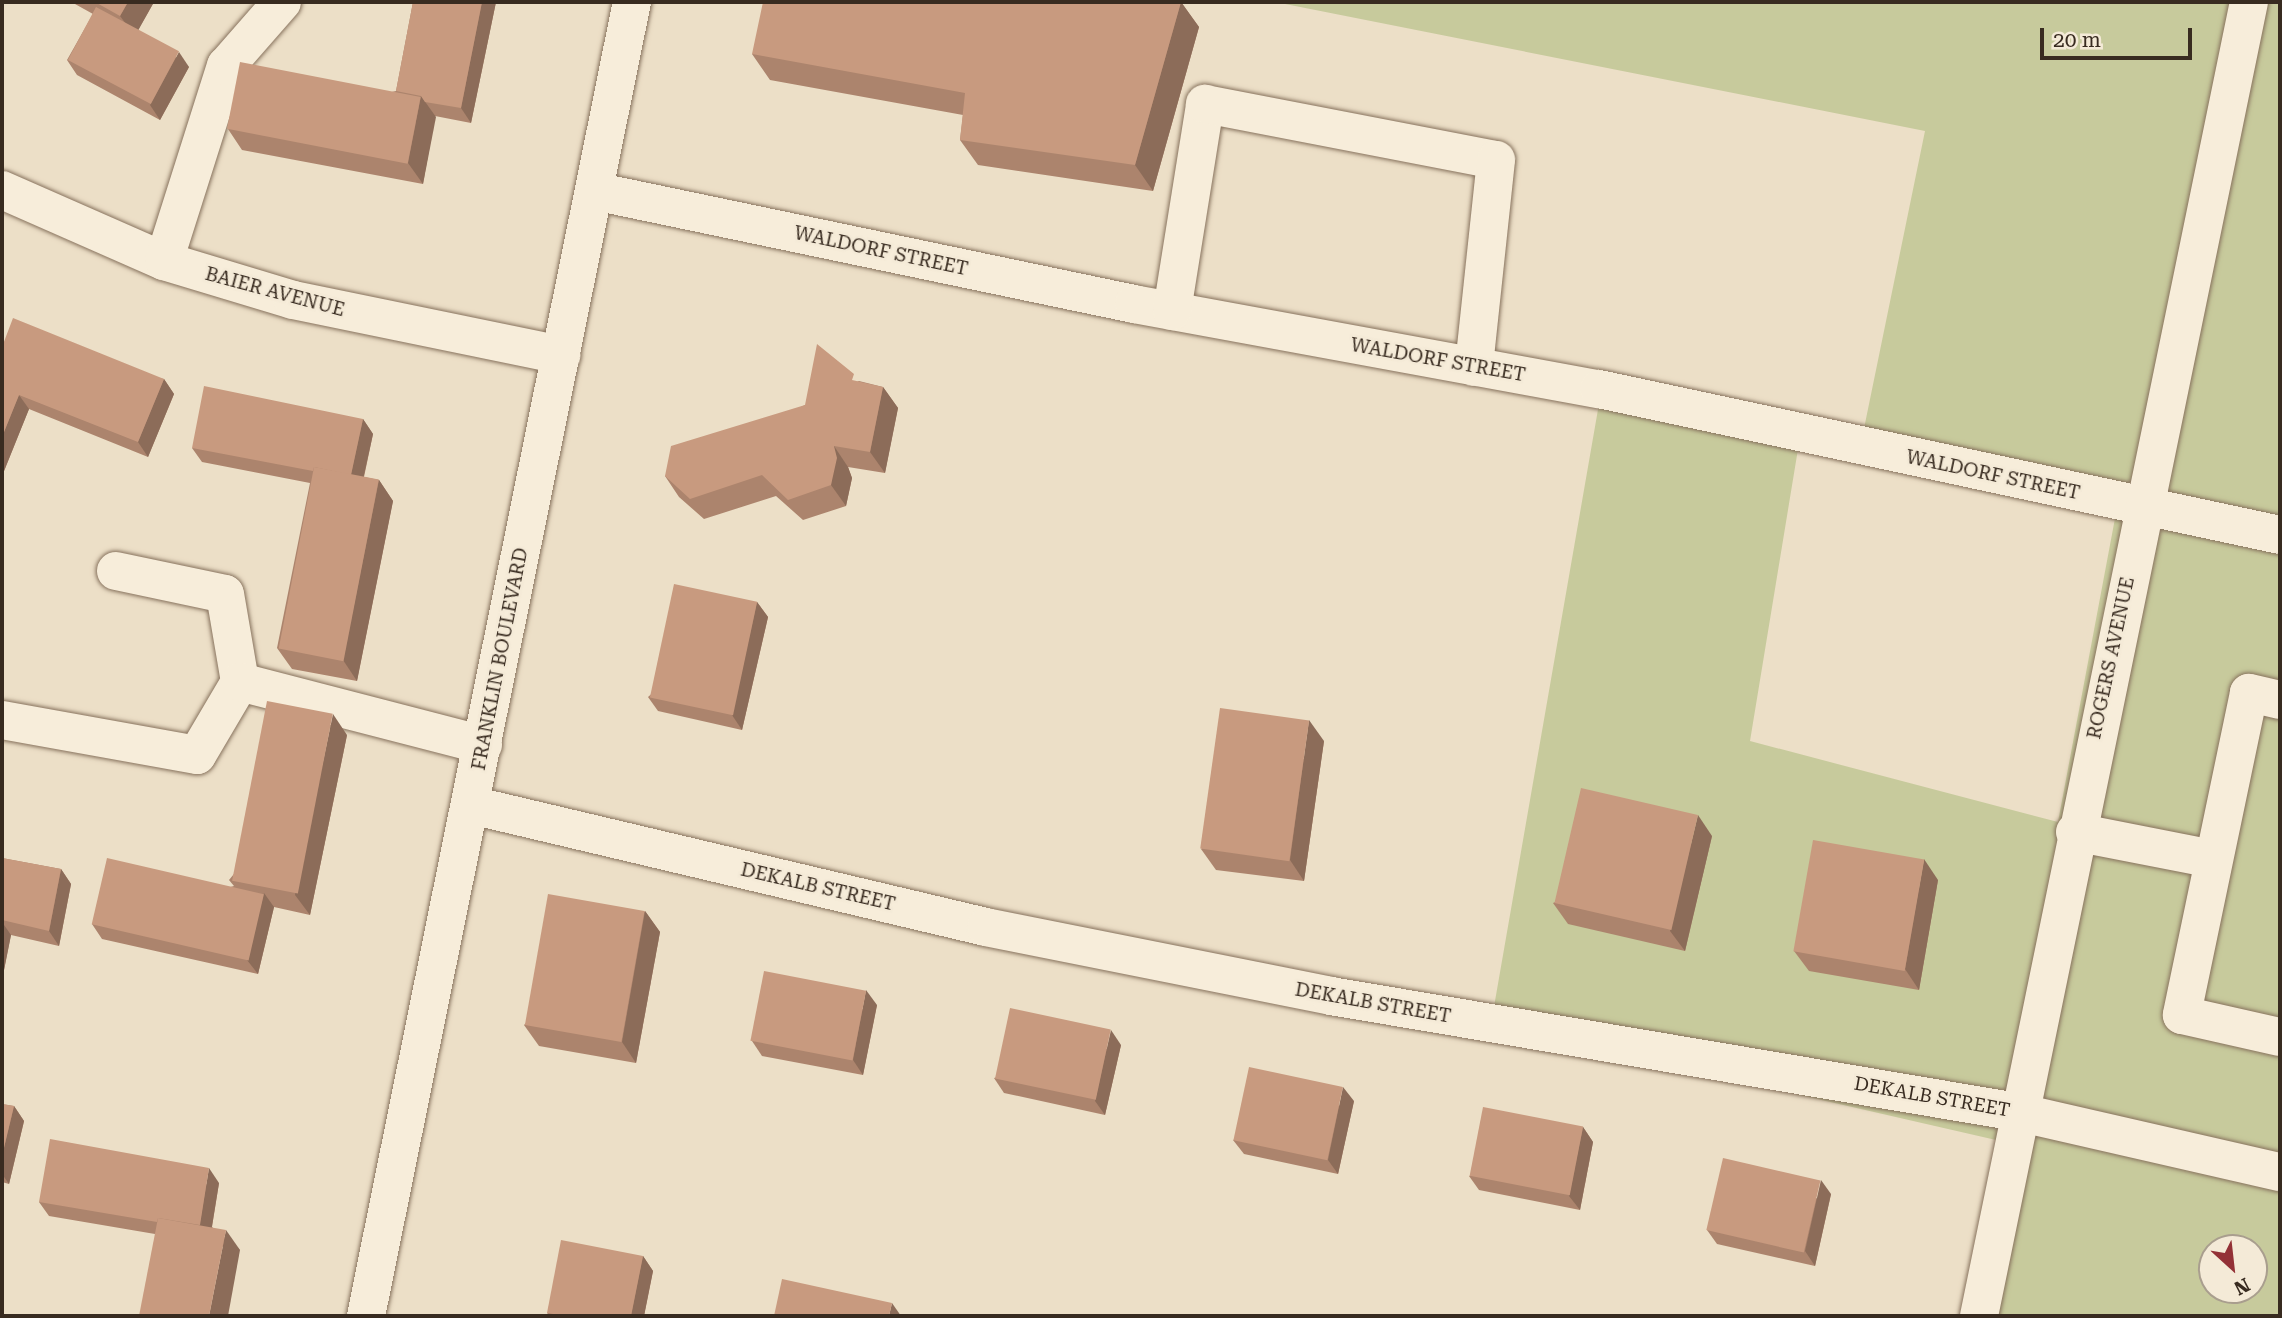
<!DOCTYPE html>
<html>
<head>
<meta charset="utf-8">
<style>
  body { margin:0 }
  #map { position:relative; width:2282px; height:1318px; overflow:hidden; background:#ecdfc7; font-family:"Roboto Serif",serif }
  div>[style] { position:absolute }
  .green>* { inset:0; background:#c7ca9c }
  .roads { filter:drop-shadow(0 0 2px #87725d) drop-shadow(0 0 2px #87725d) }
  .minor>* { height:38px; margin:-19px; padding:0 19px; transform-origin:19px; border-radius:19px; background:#f7edda }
  .wall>* { inset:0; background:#ac846d }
  .shaded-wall>* { inset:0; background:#8c6c59 }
  .building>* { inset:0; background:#c89a7f; transform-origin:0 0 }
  span { translate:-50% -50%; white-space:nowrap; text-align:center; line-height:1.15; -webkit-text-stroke:5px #f4ead7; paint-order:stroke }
  .street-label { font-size:19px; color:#382b20 }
  .frame { position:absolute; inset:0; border:4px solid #382b20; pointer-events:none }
  .north { position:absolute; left:2198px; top:1234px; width:70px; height:70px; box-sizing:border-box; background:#f4ead7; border:2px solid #a99e8e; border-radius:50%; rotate:153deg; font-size:19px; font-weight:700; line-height:28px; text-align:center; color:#382b20 }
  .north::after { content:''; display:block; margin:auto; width:24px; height:32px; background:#933136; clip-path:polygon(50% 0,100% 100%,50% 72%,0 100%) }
  .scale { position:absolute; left:2040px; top:28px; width:152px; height:32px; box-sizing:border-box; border:4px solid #382b20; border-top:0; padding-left:9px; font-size:21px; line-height:24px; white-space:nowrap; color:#382b20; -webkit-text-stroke:5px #f4ead7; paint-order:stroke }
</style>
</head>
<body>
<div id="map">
  <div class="green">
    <i style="clip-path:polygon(evenodd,1275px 2px,2280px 2px,2280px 1316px,1960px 1316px,1996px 1140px,1491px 1024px,1600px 398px,1799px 443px,1750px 741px,2058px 822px,2119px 497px,1860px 448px,1925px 131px,1275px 2px,2212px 1248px,2254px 1248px,2254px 1290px,2212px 1290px,2212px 1248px)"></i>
  </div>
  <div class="roads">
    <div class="minor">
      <i style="left:2px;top:190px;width:177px;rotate:23.7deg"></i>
      <i style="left:164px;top:261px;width:135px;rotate:16.8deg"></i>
      <i style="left:293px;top:300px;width:274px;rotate:11.6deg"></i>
      <i style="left:594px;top:191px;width:552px;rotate:11.82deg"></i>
      <i style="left:1134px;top:304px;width:473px;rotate:10.4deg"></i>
      <i style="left:1599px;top:389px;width:696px;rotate:12.1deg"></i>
      <i style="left:164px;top:261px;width:205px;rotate:-72.4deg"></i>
      <i style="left:226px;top:66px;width:85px;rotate:-48.8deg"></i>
      <i style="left:1172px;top:311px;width:210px;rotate:-80.9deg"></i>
      <i style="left:1205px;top:104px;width:296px;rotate:10.9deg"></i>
      <i style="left:1496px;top:160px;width:208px;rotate:96.1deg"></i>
      <i style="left:116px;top:571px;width:111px;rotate:11.9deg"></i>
      <i style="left:225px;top:594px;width:89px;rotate:80.3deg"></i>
      <i style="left:2280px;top:700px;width:32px;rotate:-167deg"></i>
      <i style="left:2249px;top:693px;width:329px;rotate:101.8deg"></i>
      <i style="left:2182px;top:1015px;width:100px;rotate:12.7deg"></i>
      <i style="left:2px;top:720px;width:198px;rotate:10.2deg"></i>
      <i style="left:197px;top:755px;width:85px;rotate:-59.5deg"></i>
      <i style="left:240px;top:682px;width:251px;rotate:14.5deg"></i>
      <i style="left:471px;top:805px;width:529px;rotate:13.33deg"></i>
      <i style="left:986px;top:927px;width:352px;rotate:11.3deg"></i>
      <i style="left:1331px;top:996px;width:696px;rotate:9.6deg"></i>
      <i style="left:2017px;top:1112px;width:270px;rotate:12.9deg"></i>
      <i style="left:2075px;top:832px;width:140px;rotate:11.1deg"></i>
      <i style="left:366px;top:1316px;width:1341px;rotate:-78.56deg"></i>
      <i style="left:1979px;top:1316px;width:1341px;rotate:-78.39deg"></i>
    </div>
  </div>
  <div class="wall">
    <i style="clip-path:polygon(73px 2px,154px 2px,138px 30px,189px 67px,160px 120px,77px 75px,67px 60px,93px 14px,75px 4px)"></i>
    <i style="clip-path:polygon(413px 2px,496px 2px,471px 123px,435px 116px,423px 184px,242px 150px,228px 129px,396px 91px)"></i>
    <i style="clip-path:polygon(1181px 2px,1199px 27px,1153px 191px,978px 165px,960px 140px,963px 115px,770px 80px,752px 54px)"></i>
    <i style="clip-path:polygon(2px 347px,164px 379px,174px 394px,148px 457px,29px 409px,2px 476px)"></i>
    <i style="clip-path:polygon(859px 381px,883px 387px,898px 408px,885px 473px,848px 467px,852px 478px,846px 506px,803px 520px,776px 496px,704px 519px,679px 497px,665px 476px,805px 405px)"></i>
    <i style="clip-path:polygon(363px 419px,373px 434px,364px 477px,379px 480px,393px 501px,357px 681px,292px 669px,277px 648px,310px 483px,202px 462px,192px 448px)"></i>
    <i style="clip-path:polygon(757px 602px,768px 617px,742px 730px,658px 711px,648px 697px)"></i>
    <i style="clip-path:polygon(347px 735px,310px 915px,274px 907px,258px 974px,102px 939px,92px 924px,234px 886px,229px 880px)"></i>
    <i style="clip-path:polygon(1324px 741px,1304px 881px,1216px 870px,1201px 849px)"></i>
    <i style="clip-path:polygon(1712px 836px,1685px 951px,1568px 924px,1553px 903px)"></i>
    <i style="clip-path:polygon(2px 858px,61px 869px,71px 884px,59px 946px,11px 935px,2px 980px)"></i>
    <i style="clip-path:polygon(1938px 880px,1919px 990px,1809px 971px,1794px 951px)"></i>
    <i style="clip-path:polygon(645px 911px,660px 932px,636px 1063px,539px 1046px,524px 1025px)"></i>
    <i style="clip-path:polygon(877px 1005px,863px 1075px,762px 1056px,752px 1041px)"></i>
    <i style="clip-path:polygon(1121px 1045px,1105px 1115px,1004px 1093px,994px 1078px)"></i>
    <i style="clip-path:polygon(1354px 1101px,1338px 1174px,1244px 1154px,1233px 1140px)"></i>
    <i style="clip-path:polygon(2px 1104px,14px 1106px,24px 1121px,9px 1184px,2px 1182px)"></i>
    <i style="clip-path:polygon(1583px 1127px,1593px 1142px,1580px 1210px,1479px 1190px,1469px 1176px)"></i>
    <i style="clip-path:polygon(219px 1183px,212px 1227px,240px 1250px,155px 1234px,49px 1216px,39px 1202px)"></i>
    <i style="clip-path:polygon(1831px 1194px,1815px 1266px,1717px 1244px,1707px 1230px)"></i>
    <i style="clip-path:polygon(643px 1256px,653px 1271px,644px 1316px,550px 1316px,547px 1313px)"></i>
  </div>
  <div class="shaded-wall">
    <i style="clip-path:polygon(128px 2px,154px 2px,135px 36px,120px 16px)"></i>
    <i style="clip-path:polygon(482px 2px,496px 2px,471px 123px,461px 108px)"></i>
    <i style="clip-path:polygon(1181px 2px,1199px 27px,1153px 191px,1135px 165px)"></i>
    <i style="clip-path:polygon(179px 52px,189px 67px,160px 120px,150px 105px)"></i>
    <i style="clip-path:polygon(421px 96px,436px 117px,423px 184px,408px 163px)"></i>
    <i style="clip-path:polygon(164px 379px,174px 394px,148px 457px,138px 442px)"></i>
    <i style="clip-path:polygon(883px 387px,898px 408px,885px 473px,870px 452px)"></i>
    <i style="clip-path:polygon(19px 395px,29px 409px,2px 476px,2px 437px)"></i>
    <i style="clip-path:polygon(363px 419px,373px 434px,360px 493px,350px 479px)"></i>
    <i style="clip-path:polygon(834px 446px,848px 467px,852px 478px,846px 506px,831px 485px)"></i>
    <i style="clip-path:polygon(379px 480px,393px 501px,357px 681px,343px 660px)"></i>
    <i style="clip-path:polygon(757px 602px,768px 617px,742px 730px,732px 715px)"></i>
    <i style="clip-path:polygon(333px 714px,347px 735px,310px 915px,295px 895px)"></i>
    <i style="clip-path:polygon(1309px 720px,1324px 741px,1304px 881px,1290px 860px)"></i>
    <i style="clip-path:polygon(1698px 815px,1712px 836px,1685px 951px,1670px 931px)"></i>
    <i style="clip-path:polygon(1924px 859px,1938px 880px,1919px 990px,1905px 969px)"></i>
    <i style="clip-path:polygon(61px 869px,71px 884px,59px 946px,49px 931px)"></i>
    <i style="clip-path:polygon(264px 893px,274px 907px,258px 974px,247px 960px)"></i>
    <i style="clip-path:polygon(645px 911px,660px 932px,636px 1063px,622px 1042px)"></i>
    <i style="clip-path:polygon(2px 922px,11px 935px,2px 980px)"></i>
    <i style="clip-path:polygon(866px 990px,877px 1005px,863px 1075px,853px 1060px)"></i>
    <i style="clip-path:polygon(1111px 1030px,1121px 1045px,1105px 1115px,1095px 1101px)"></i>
    <i style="clip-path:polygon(1343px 1087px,1354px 1101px,1338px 1174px,1328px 1160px)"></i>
    <i style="clip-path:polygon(14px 1106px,24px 1121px,9px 1184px,2px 1174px,2px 1156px)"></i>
    <i style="clip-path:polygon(1583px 1127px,1593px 1142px,1580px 1210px,1569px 1196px)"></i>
    <i style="clip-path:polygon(209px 1168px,219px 1183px,209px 1244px,199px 1229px)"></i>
    <i style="clip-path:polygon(1821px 1180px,1831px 1194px,1815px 1266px,1805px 1251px)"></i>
    <i style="clip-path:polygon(226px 1230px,240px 1250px,228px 1316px,209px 1316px)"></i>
    <i style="clip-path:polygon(643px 1256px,653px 1271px,644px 1316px,631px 1316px)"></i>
    <i style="clip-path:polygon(892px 1303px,901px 1316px,889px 1316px)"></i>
  </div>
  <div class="building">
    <i style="clip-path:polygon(95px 2px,128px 2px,120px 16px)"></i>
    <i style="clip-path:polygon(413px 2px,482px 2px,461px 108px,425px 102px,421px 96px,396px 91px)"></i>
    <i style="clip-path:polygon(763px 2px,1181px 2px,1135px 165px,960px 140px,965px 93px,752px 54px)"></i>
    <i style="left:96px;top:7px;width:94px;height:60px;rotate:28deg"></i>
    <i style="left:240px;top:62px;width:184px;height:68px;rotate:11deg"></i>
    <i style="clip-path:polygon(13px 318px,164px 379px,138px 442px,19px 395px,2px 437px,2px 347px)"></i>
    <i style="clip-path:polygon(817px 344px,854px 374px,852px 380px,883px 387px,870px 452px,834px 446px,837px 458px,831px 485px,788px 500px,762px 475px,690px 499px,665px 476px,671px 446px,805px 405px)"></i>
    <i style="clip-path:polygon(204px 386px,363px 419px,351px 475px,314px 467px,313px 471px,192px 448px)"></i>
    <i style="left:314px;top:467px;width:66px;height:185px;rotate:11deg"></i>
    <i style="left:674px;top:584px;width:85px;height:116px;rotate:12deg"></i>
    <i style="left:267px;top:701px;width:67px;height:183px;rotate:11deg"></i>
    <i style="left:1220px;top:708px;width:90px;height:142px;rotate:8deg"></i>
    <i style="left:1581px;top:788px;width:120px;height:118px;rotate:13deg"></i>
    <i style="left:1813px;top:840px;width:113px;height:113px;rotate:10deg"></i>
    <i style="clip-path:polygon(2px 858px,61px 869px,49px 931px,2px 920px)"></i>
    <i style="left:107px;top:858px;width:161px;height:68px;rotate:13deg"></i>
    <i style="left:548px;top:894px;width:98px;height:133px;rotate:10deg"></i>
    <i style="left:764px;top:971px;width:104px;height:71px;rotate:11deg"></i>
    <i style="left:1010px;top:1008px;width:103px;height:72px;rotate:12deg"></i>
    <i style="left:1249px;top:1067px;width:96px;height:75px;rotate:12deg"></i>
    <i style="clip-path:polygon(2px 1104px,14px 1106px,2px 1156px)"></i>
    <i style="left:1483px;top:1107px;width:102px;height:70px;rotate:11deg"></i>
    <i style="clip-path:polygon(50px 1139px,209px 1168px,200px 1225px,158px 1218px,157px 1222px,39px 1202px)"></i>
    <i style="left:1723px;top:1158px;width:100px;height:74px;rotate:13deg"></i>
    <i style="clip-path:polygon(158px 1218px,226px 1230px,209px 1316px,139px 1316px)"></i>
    <i style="clip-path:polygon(561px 1240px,643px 1256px,631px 1316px,565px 1316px,547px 1313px)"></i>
    <i style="clip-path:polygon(782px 1279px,892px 1303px,889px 1316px,774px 1316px)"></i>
  </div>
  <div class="street-label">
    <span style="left:881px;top:251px;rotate:12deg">WALDORF STREET</span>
    <span style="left:275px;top:292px;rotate:15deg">BAIER AVENUE</span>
    <span style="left:1438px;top:360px;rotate:10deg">WALDORF STREET</span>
    <span style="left:1993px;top:475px;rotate:12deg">WALDORF STREET</span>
    <span style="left:2111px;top:658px;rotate:-78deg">ROGERS AVENUE</span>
    <span style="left:500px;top:659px;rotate:-79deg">FRANKLIN BOULEVARD</span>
    <span style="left:818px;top:887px;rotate:13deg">DEKALB STREET</span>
    <span style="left:1373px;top:1003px;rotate:10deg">DEKALB STREET</span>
    <span style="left:1932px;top:1097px;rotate:10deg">DEKALB STREET</span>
  </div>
  <div class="frame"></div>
  <div class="north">N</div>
  <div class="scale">20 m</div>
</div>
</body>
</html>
